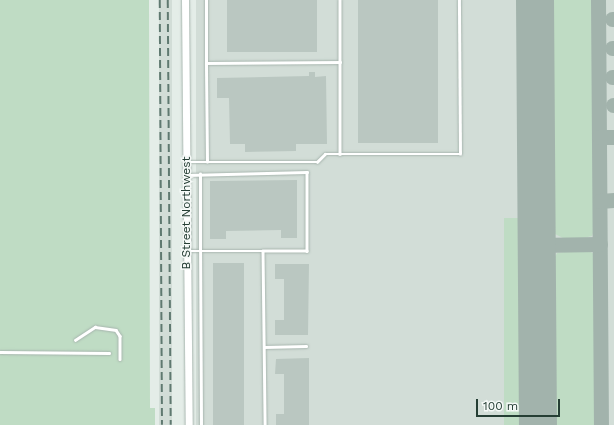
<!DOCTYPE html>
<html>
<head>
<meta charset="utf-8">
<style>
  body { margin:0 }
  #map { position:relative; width:614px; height:425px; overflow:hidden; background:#e4ede8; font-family:"Work Sans",sans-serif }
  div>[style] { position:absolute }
  .built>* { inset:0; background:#d2ddd7; transform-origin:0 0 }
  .green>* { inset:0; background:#bfdcc4; transform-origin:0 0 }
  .taxiway>* { height:15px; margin:-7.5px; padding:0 7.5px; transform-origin:7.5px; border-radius:7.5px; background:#a2b3ac }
  .runway>* { height:38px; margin:-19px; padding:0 19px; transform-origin:19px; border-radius:19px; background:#a2b3ac }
  .building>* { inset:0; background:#bac7c1; transform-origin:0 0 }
  .roads { filter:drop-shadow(0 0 1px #a7b5ae) drop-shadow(0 0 1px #a7b5ae) }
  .service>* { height:2.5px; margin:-1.25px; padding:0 1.25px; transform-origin:1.25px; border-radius:1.25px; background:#fff }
  .tertiary>* { height:7px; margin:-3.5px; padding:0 3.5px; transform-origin:3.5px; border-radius:3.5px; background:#fff }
  .rail>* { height:1.5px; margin-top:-0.75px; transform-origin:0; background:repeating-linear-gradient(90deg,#5f7970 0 8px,transparent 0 12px) }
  span { translate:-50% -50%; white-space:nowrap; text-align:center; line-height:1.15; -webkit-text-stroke:3px #f5f9f7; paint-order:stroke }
  .street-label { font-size:12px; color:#253e34 }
  .scale { position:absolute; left:476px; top:399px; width:84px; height:18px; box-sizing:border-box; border:2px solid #253e34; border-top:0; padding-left:5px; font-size:12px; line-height:14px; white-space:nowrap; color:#253e34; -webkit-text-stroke:3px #f5f9f7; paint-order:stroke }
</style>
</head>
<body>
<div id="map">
  <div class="built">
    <i style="left:159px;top:0;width:13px;height:425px"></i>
    <i style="left:196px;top:0;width:418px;height:425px"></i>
  </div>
  <div class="green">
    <i style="clip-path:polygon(0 0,149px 0,150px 408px,155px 408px,155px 425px,0 425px)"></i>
    <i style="clip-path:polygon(549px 0,593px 0,595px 227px,592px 236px,579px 239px,563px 238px,553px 233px,548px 225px)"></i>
    <i style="left:527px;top:218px;width:207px;height:23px;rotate:90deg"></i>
    <i style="clip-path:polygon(586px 249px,594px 254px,597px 425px,549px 425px,548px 270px,557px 253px)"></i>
  </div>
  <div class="taxiway">
    <i style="left:598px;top:0;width:425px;rotate:89.6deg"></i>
    <i style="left:612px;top:19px;width:2px"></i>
    <i style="left:612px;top:48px;width:2px"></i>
    <i style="left:612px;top:77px;width:2px"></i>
    <i style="left:613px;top:105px;width:1px"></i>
    <i style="left:599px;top:137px;width:15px"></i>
    <i style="left:600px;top:201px;width:14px;rotate:-4deg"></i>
    <i style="left:537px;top:245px;width:63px;rotate:-0.9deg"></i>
  </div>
  <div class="runway">
    <i style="left:535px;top:0;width:425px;rotate:89.6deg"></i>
  </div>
  <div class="building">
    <i style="left:227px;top:0;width:90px;height:52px"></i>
    <i style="left:358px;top:0;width:80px;height:143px"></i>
    <i style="clip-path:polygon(309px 72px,315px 72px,315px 77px,326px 76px,327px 144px,296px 144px,296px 151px,245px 152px,245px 144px,230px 144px,229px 98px,217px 98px,217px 78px,309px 76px)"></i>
    <i style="clip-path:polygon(297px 180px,297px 238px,281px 238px,281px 230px,226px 231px,226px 239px,210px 239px,210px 181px)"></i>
    <i style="left:244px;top:263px;width:162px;height:31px;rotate:90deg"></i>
    <i style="clip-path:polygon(275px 264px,309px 264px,308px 335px,275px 335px,275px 320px,284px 320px,284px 279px,275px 279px)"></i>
    <i style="clip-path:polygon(309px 358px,309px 425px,276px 425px,276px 414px,284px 414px,284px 374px,275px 374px,276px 359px)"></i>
  </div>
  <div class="roads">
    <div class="service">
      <i style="left:340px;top:0;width:154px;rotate:90deg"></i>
      <i style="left:340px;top:154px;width:120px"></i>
      <i style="left:460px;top:154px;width:154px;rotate:-90.4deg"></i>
      <i style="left:206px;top:63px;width:63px;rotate:-90deg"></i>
      <i style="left:187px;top:162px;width:130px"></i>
      <i style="left:317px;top:162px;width:11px;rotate:-45deg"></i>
      <i style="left:325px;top:154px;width:15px"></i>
      <i style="left:207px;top:162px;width:99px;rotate:-90.6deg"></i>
      <i style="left:206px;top:63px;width:134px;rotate:-0.4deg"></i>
      <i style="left:187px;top:175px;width:120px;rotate:-1.4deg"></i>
      <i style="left:307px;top:172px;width:79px;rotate:90deg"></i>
      <i style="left:307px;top:251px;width:44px;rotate:180deg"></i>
      <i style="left:263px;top:251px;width:174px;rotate:89.3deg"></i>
      <i style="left:189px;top:251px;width:11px"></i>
      <i style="left:200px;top:251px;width:77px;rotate:-90deg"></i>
      <i style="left:75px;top:340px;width:24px;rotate:-33deg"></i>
      <i style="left:95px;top:327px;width:21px;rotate:8deg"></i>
      <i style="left:116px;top:330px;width:7px;rotate:56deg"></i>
      <i style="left:120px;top:336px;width:23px;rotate:90deg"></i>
      <i style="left:264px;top:347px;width:42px;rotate:-1.4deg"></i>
      <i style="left:0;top:352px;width:109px;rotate:0.5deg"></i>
      <i style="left:201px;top:425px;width:174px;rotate:-90.3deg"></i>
      <i style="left:200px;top:251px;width:63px"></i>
    </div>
    <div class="tertiary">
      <i style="left:185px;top:0;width:425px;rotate:89.5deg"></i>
    </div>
  </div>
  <div class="rail">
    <i style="left:160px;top:0;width:425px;rotate:89.7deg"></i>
    <i style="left:168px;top:0;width:425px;rotate:89.6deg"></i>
  </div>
  <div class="street-label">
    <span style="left:187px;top:213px;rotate:-90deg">B Street Northwest</span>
  </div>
  <div class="scale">100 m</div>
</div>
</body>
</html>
